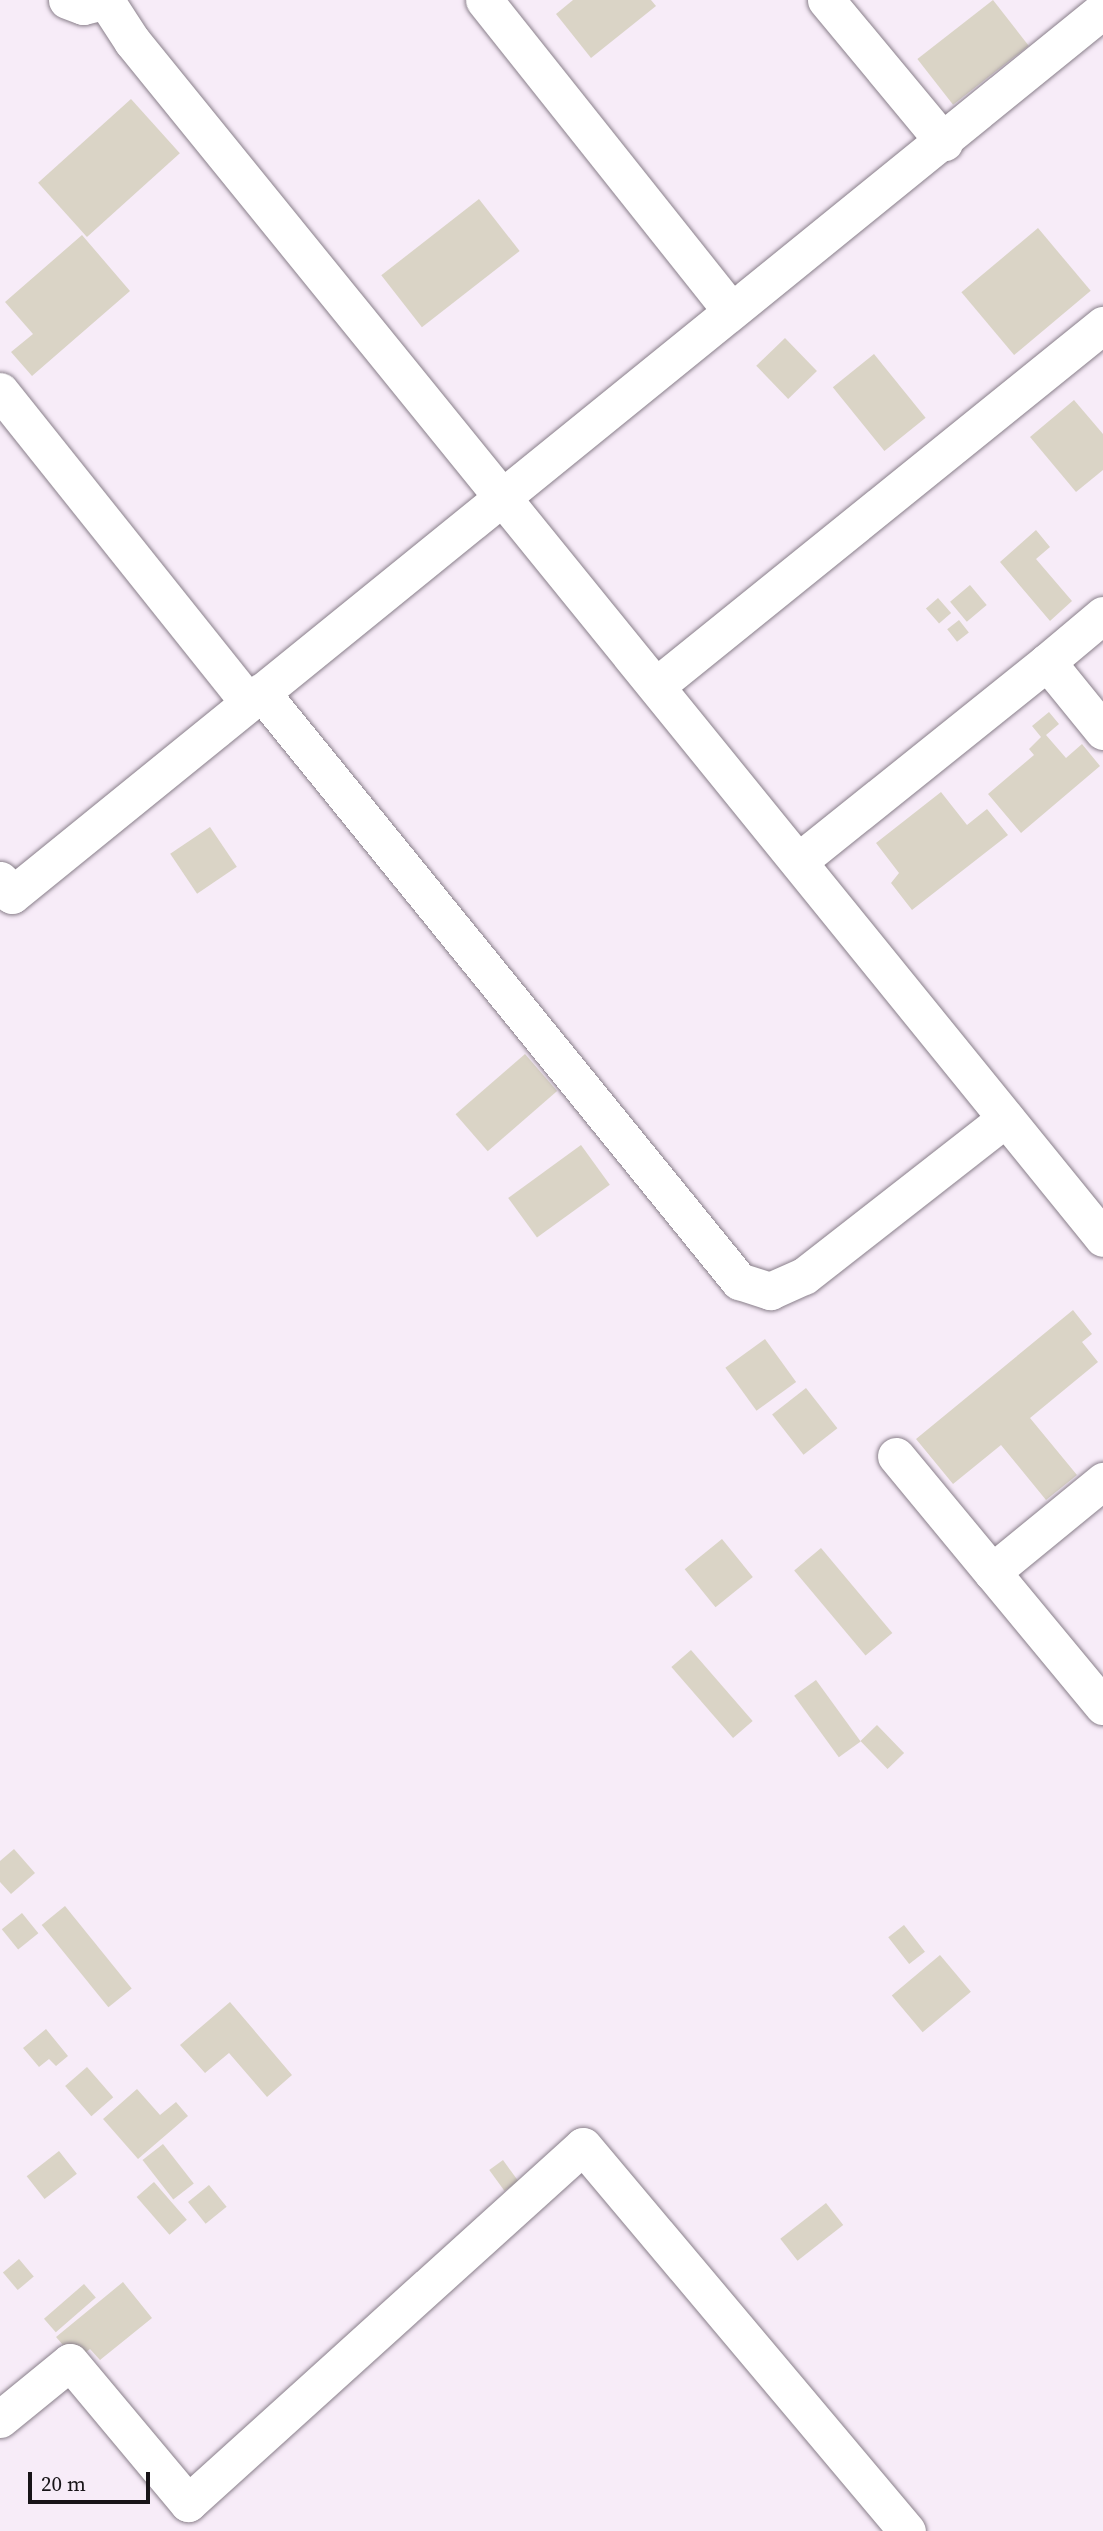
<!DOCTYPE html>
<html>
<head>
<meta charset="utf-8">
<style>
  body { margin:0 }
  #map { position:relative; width:1103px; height:2531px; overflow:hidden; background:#f7ecf8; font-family:"Source Serif 4",serif }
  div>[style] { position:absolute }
  .building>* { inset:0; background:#dad4c6; transform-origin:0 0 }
  .roads { filter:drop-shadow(0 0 2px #897f8a) drop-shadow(0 0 2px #897f8a) }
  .minor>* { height:37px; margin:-18.5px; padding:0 18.5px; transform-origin:18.5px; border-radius:18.5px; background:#fff }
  span { translate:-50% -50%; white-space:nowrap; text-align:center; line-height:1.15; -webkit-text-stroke:5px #f7ecf8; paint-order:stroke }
  .scale { position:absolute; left:28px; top:2472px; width:122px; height:32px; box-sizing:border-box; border:4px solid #181418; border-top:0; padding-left:9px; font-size:21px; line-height:24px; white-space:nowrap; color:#181418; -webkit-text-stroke:5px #f7ecf8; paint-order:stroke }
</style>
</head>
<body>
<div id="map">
  <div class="building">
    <i style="clip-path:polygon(573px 0,651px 0,656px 6px,591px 58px,556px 14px)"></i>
    <i style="left:993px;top:0;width:58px;height:96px;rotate:52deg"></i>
    <i style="left:131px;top:99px;width:73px;height:125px;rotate:48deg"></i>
    <i style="left:479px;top:199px;width:66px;height:124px;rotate:52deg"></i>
    <i style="left:1038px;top:228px;width:82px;height:100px;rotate:50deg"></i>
    <i style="clip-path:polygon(82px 235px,130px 291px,32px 376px,11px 352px,33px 334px,5px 302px)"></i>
    <i style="left:785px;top:338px;width:46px;height:40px;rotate:46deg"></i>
    <i style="left:874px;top:354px;width:82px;height:53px;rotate:51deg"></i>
    <i style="clip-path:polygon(1074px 400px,1103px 434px,1103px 470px,1076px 492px,1030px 437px)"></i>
    <i style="clip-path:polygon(1036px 530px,1050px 547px,1036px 559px,1072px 601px,1050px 621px,1000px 562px)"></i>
    <i style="left:970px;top:585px;width:26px;height:26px;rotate:50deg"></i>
    <i style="left:938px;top:598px;width:20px;height:16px;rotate:49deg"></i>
    <i style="left:959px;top:620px;width:16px;height:15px;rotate:52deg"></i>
    <i style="clip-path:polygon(1049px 712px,1059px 724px,1046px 735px,1066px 758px,1082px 744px,1100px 766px,1021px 833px,988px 794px,1034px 755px,1029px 749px,1041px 737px,1032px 726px)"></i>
    <i style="clip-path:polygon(941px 792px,967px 825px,987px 809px,1008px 835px,912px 910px,891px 883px,899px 873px,876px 843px)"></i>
    <i style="left:210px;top:827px;width:48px;height:48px;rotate:56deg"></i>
    <i style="left:525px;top:1054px;width:49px;height:92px;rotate:49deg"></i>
    <i style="left:581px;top:1145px;width:49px;height:90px;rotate:54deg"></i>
    <i style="clip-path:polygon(1073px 1310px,1092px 1334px,1082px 1342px,1098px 1362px,1030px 1418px,1077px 1475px,1046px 1500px,1001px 1445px,953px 1484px,916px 1439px)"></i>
    <i style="left:765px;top:1339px;width:53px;height:49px;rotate:54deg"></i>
    <i style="left:806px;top:1388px;width:51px;height:43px;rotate:52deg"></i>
    <i style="left:722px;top:1539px;width:49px;height:48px;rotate:51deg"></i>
    <i style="left:821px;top:1548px;width:111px;height:35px;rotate:50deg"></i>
    <i style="left:691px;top:1650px;width:94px;height:26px;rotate:49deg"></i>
    <i style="left:816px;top:1680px;width:76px;height:27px;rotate:54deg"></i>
    <i style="left:877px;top:1725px;width:39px;height:23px;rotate:46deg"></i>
    <i style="clip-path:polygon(14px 1849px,35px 1873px,11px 1894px,0 1882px,0 1861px)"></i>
    <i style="left:65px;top:1906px;width:106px;height:30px;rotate:51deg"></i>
    <i style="left:22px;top:1913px;width:26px;height:26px;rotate:51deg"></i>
    <i style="left:904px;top:1925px;width:34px;height:20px;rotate:52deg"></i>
    <i style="left:940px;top:1955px;width:48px;height:63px;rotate:50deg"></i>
    <i style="clip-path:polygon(230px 2002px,292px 2075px,267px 2097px,229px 2053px,205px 2073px,180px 2045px)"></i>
    <i style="clip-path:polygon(46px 2029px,68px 2056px,56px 2066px,49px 2059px,39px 2067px,23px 2048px)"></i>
    <i style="left:87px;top:2067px;width:40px;height:29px;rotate:49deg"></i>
    <i style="clip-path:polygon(137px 2089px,160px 2115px,176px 2102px,188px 2116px,138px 2159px,103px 2119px)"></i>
    <i style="left:163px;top:2144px;width:50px;height:26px;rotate:52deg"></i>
    <i style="left:59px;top:2151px;width:29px;height:41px;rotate:52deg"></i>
    <i style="left:503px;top:2160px;width:26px;height:17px;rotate:54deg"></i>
    <i style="left:154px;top:2182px;width:50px;height:23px;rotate:49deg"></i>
    <i style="left:209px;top:2185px;width:28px;height:27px;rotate:51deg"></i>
    <i style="left:826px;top:2203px;width:28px;height:58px;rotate:52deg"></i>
    <i style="left:19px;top:2259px;width:23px;height:21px;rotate:50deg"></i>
    <i style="clip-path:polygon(123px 2282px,152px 2318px,100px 2360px,90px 2349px,76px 2360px,56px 2337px)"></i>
    <i style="left:84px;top:2284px;width:18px;height:53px;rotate:49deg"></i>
  </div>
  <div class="roads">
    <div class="minor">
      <i style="left:67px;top:0;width:17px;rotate:21deg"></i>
      <i style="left:83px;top:6px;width:25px;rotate:-14deg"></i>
      <i style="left:484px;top:0;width:395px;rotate:51.5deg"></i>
      <i style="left:826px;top:0;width:185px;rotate:50.3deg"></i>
      <i style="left:106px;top:1px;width:48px;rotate:57deg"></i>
      <i style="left:132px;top:41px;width:1541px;rotate:50.95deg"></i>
      <i style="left:0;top:391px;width:398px;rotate:51.4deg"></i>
      <i style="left:1103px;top:615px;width:73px;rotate:140deg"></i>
      <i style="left:1047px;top:662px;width:89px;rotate:50.9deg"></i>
      <i style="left:656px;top:686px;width:575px;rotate:-38.92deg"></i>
      <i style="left:261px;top:692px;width:759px;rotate:50.94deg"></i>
      <i style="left:739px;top:1281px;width:33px;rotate:18deg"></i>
      <i style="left:770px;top:1291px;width:37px;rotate:-24deg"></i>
      <i style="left:804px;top:1276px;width:256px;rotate:-38deg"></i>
      <i style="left:800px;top:860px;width:317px;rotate:-38.7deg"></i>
      <i style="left:0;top:880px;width:19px;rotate:51deg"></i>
      <i style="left:12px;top:895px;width:1405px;rotate:-39.05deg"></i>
      <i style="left:896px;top:1456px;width:151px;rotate:50.4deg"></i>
      <i style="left:992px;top:1572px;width:144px;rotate:-39.3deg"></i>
      <i style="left:992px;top:1572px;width:174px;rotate:50.4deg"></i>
      <i style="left:0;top:2419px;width:90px;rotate:-39.2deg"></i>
      <i style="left:70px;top:2362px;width:184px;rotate:50.1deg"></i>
      <i style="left:188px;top:2503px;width:532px;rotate:-42.11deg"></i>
      <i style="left:583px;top:2146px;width:503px;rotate:49.92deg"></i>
    </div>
  </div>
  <div class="scale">20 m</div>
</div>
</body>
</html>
